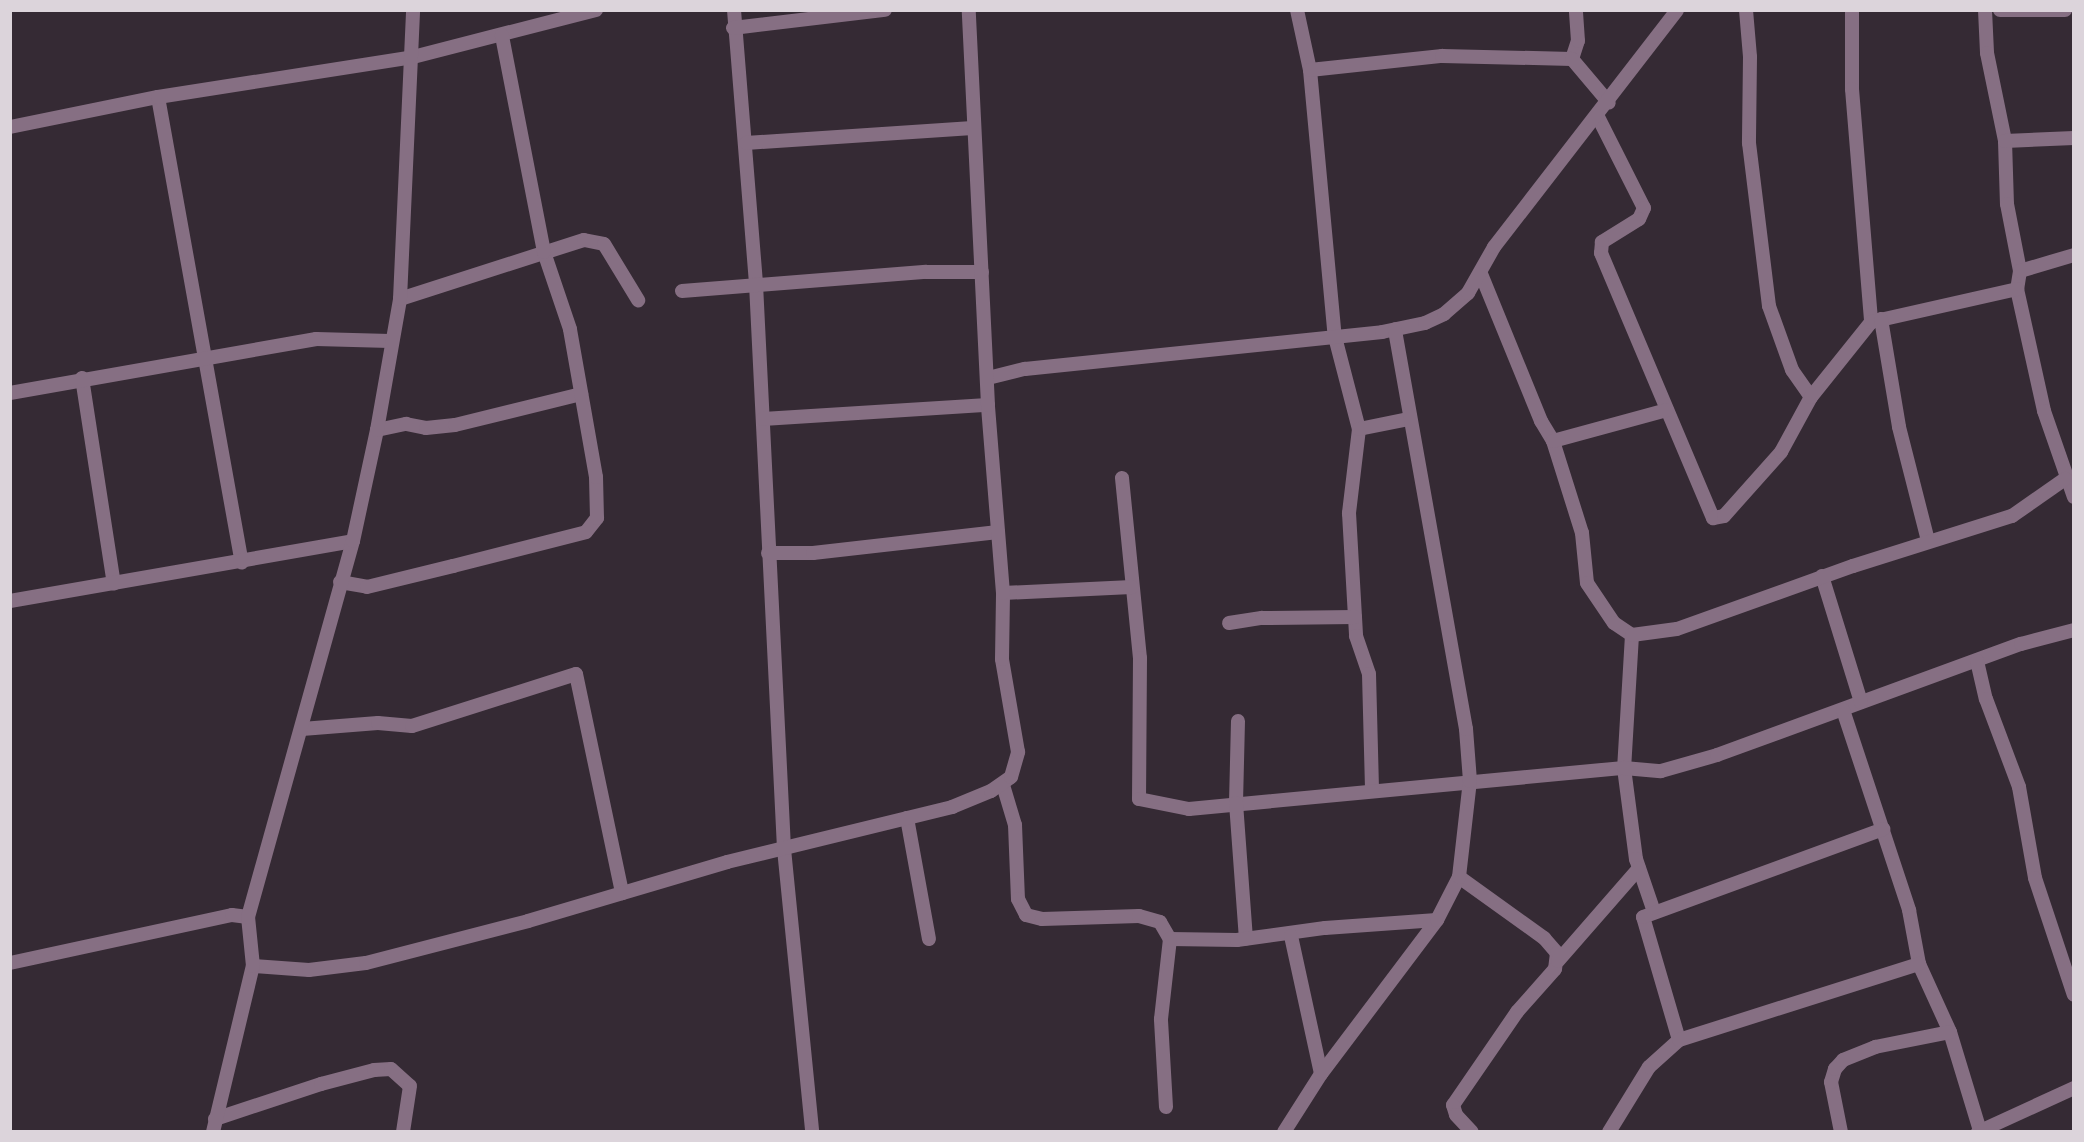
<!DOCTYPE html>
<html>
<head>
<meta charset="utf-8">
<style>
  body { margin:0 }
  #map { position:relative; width:2084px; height:1142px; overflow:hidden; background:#352a34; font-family:Raleway,sans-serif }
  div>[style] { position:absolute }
  .minor>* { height:14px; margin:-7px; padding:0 7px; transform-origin:7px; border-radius:7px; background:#866f83 }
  span { translate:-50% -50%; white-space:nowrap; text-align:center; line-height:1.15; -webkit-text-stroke:6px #352a34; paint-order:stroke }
  .frame { position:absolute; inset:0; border:12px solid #dcd4db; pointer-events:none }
</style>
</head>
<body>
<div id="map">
  <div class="minor">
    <i style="left:734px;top:10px;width:275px;rotate:85.4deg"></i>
    <i style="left:756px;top:284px;width:566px;rotate:87.16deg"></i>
    <i style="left:784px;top:849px;width:284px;rotate:84.3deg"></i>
    <i style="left:1297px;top:10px;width:61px;rotate:77.8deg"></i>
    <i style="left:1310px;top:70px;width:268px;rotate:84.7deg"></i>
    <i style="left:1335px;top:337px;width:95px;rotate:75.4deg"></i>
    <i style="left:1359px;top:429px;width:85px;rotate:96.8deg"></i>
    <i style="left:1349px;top:513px;width:123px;rotate:86.7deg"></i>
    <i style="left:1356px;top:636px;width:40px;rotate:71.1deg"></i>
    <i style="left:1369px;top:674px;width:117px;rotate:88.5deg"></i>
    <i style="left:1746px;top:10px;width:47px;rotate:85.1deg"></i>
    <i style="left:1750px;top:57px;width:86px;rotate:90.7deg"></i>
    <i style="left:1749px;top:143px;width:164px;rotate:83deg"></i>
    <i style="left:1769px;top:306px;width:68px;rotate:70.2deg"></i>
    <i style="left:1792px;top:370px;width:33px;rotate:55deg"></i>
    <i style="left:1852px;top:10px;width:79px;rotate:90deg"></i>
    <i style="left:1852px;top:89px;width:234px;rotate:85.3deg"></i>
    <i style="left:1985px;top:10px;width:43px;rotate:87.3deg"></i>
    <i style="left:1987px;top:53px;width:90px;rotate:78.4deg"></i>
    <i style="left:2005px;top:141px;width:63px;rotate:88.2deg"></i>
    <i style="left:2007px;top:204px;width:68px;rotate:79deg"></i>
    <i style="left:2020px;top:271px;width:18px;rotate:99deg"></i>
    <i style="left:2017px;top:289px;width:125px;rotate:77.5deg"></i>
    <i style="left:2044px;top:411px;width:91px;rotate:70.8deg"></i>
    <i style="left:2000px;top:10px;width:65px"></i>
    <i style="left:733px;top:28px;width:153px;rotate:-6.8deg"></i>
    <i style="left:1572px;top:59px;width:19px;rotate:-72deg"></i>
    <i style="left:1578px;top:41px;width:31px;rotate:-94deg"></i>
    <i style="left:1310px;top:70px;width:133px;rotate:-6.1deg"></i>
    <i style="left:1442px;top:56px;width:130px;rotate:1.3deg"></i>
    <i style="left:1572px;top:59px;width:57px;rotate:49.9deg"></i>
    <i style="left:158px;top:97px;width:473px;rotate:79.8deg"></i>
    <i style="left:1598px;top:117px;width:102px;rotate:63.2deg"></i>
    <i style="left:1644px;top:208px;width:12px;rotate:114deg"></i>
    <i style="left:1639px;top:219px;width:44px;rotate:148.1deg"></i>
    <i style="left:1602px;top:242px;width:11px;rotate:95deg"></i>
    <i style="left:1601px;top:253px;width:288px;rotate:67.1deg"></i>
    <i style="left:1713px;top:518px;width:11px;rotate:-10deg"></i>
    <i style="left:1724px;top:516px;width:86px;rotate:-48.3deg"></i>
    <i style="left:1781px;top:452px;width:63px;rotate:-61.4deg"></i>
    <i style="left:1811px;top:397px;width:96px;rotate:-51.3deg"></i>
    <i style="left:1871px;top:322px;width:150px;rotate:-12.7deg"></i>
    <i style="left:10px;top:127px;width:151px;rotate:-11.5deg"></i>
    <i style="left:158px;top:97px;width:258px;rotate:-8.9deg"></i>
    <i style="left:413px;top:57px;width:189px;rotate:-14.4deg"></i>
    <i style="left:2005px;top:141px;width:69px;rotate:-2.5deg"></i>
    <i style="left:746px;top:143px;width:227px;rotate:-3.8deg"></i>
    <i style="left:2020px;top:271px;width:56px;rotate:-16.5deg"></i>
    <i style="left:1481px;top:274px;width:159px;rotate:67.8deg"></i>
    <i style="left:1541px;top:421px;width:23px;rotate:59deg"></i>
    <i style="left:1553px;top:441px;width:96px;rotate:72.5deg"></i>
    <i style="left:1582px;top:533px;width:50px;rotate:84.3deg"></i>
    <i style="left:1587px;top:583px;width:48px;rotate:56deg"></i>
    <i style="left:1614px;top:623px;width:22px;rotate:34deg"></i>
    <i style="left:1632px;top:635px;width:133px;rotate:93.4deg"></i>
    <i style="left:1624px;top:768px;width:92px;rotate:82.5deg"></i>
    <i style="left:1636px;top:859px;width:56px;rotate:71.2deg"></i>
    <i style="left:682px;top:291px;width:245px;rotate:-4.5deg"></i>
    <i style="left:926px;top:272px;width:56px"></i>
    <i style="left:400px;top:299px;width:193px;rotate:-17.8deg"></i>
    <i style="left:584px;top:240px;width:20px;rotate:11deg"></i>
    <i style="left:604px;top:244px;width:66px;rotate:58.7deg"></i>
    <i style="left:1881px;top:319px;width:109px;rotate:80.5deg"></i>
    <i style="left:1899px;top:427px;width:118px;rotate:75.7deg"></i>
    <i style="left:82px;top:378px;width:208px;rotate:81.2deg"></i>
    <i style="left:988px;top:378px;width:38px;rotate:-14deg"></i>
    <i style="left:1025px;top:369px;width:359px;rotate:-5.9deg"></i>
    <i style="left:1382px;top:332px;width:44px;rotate:-11.8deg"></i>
    <i style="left:1425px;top:323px;width:21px;rotate:-25deg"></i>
    <i style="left:1444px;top:314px;width:32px;rotate:-41deg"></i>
    <i style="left:1468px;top:293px;width:53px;rotate:-60.5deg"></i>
    <i style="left:1494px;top:247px;width:299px;rotate:-52.3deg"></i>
    <i style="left:10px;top:393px;width:311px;rotate:-10deg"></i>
    <i style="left:316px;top:339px;width:74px;rotate:1.5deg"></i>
    <i style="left:763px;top:419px;width:225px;rotate:-3.6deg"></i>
    <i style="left:1359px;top:429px;width:50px;rotate:-11.5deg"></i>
    <i style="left:377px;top:430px;width:30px;rotate:-12deg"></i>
    <i style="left:406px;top:424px;width:20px;rotate:11deg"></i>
    <i style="left:426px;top:428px;width:29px;rotate:-6deg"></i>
    <i style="left:455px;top:425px;width:130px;rotate:-13.8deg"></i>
    <i style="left:1553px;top:441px;width:118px;rotate:-15.2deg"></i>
    <i style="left:1122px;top:478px;width:181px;rotate:84.3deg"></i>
    <i style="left:1140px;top:658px;width:141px;rotate:90.4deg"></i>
    <i style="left:1139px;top:799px;width:51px;rotate:11.3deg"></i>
    <i style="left:1189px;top:809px;width:437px;rotate:-5.4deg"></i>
    <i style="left:1624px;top:768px;width:37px;rotate:5deg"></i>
    <i style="left:1661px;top:771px;width:58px;rotate:-15.9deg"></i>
    <i style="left:1717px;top:755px;width:324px;rotate:-20.1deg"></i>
    <i style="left:2021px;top:644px;width:55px;rotate:-14.8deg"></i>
    <i style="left:768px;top:553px;width:45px"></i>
    <i style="left:813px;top:553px;width:186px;rotate:-6.5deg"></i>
    <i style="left:1822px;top:576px;width:132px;rotate:72.8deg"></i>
    <i style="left:340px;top:582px;width:27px;rotate:10deg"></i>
    <i style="left:367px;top:587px;width:89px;rotate:-13.7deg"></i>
    <i style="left:453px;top:566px;width:137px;rotate:-14.3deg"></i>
    <i style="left:586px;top:532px;width:18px;rotate:-52deg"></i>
    <i style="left:597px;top:518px;width:41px;rotate:-91.4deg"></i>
    <i style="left:596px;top:477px;width:150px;rotate:-100deg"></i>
    <i style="left:570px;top:329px;width:81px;rotate:-108.7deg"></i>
    <i style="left:544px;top:252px;width:221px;rotate:-101deg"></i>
    <i style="left:1003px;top:593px;width:129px;rotate:-2.7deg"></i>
    <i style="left:10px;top:601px;width:348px;rotate:-9.9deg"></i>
    <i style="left:1229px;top:623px;width:33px;rotate:-9deg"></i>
    <i style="left:1262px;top:618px;width:93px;rotate:-0.6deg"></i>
    <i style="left:1632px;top:635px;width:45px;rotate:-7.6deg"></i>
    <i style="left:1677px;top:629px;width:187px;rotate:-19.7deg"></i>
    <i style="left:1853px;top:566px;width:167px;rotate:-17.5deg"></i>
    <i style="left:2012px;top:516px;width:65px;rotate:-34.9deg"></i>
    <i style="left:1977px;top:661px;width:39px;rotate:77deg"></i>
    <i style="left:1986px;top:699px;width:94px;rotate:69.4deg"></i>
    <i style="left:2019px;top:787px;width:92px;rotate:80deg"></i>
    <i style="left:2035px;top:878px;width:123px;rotate:71.6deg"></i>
    <i style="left:1843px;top:710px;width:211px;rotate:71.7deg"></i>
    <i style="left:1909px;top:910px;width:55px;rotate:79.5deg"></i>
    <i style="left:1919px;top:964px;width:75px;rotate:65.5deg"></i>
    <i style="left:1950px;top:1032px;width:103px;rotate:73.1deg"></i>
    <i style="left:1238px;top:721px;width:82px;rotate:91.4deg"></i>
    <i style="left:1236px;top:803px;width:136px;rotate:85.8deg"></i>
    <i style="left:302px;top:729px;width:76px;rotate:-4.5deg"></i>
    <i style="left:378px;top:723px;width:34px;rotate:5deg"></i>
    <i style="left:412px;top:726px;width:172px;rotate:-17.6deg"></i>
    <i style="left:576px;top:674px;width:224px;rotate:78.1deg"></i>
    <i style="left:1003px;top:785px;width:42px;rotate:73.3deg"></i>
    <i style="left:1015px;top:825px;width:74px;rotate:87.7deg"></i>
    <i style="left:1018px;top:899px;width:18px;rotate:63deg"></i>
    <i style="left:1026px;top:915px;width:16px;rotate:14deg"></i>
    <i style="left:1042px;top:919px;width:97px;rotate:-1.8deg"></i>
    <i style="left:1139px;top:916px;width:22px;rotate:16deg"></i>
    <i style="left:1160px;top:922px;width:20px;rotate:60deg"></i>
    <i style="left:1170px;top:939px;width:67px;rotate:0.9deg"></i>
    <i style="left:1237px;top:940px;width:89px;rotate:-7.8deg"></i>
    <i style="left:1325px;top:928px;width:112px;rotate:-4.1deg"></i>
    <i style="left:907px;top:818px;width:123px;rotate:79.7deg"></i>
    <i style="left:1459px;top:877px;width:105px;rotate:35.7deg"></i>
    <i style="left:1544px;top:938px;width:20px;rotate:49deg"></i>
    <i style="left:1557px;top:953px;width:16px;rotate:97deg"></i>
    <i style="left:1555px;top:969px;width:57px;rotate:131.5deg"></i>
    <i style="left:1517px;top:1012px;width:113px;rotate:124.5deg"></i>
    <i style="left:1453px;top:1105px;width:10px;rotate:73deg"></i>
    <i style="left:1456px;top:1115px;width:23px;rotate:47deg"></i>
    <i style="left:1291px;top:936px;width:141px;rotate:77.7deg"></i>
    <i style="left:1558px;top:961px;width:123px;rotate:-48.9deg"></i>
    <i style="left:10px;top:963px;width:227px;rotate:-12.2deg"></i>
    <i style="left:232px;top:915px;width:16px;rotate:7deg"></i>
    <i style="left:253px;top:966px;width:56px;rotate:4.1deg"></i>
    <i style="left:309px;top:970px;width:57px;rotate:-7deg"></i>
    <i style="left:366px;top:963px;width:167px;rotate:-14.5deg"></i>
    <i style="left:528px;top:921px;width:208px;rotate:-16.5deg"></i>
    <i style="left:727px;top:862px;width:232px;rotate:-13.7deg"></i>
    <i style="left:952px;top:807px;width:42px;rotate:-22.3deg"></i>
    <i style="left:991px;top:791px;width:24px;rotate:-35deg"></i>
    <i style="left:1011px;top:777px;width:26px;rotate:-74deg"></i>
    <i style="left:1018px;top:752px;width:94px;rotate:-99.8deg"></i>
    <i style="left:1002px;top:659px;width:66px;rotate:-89.1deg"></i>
    <i style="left:1003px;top:593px;width:189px;rotate:-94.6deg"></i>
    <i style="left:988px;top:405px;width:395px;rotate:-92.8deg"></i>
    <i style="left:1679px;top:1040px;width:128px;rotate:-106.3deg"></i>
    <i style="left:1643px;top:917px;width:256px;rotate:-20.1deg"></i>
    <i style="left:1166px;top:1107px;width:88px;rotate:-93.3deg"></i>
    <i style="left:1161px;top:1019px;width:81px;rotate:-83.6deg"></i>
    <i style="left:215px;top:1119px;width:112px;rotate:-18.3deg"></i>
    <i style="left:321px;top:1084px;width:55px;rotate:-14.8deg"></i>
    <i style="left:374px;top:1070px;width:17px;rotate:-3deg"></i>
    <i style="left:391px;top:1069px;width:25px;rotate:42deg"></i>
    <i style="left:410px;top:1086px;width:47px;rotate:98.7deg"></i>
    <i style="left:213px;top:1132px;width:171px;rotate:-76.5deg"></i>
    <i style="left:253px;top:966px;width:49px;rotate:-95.8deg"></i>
    <i style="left:248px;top:917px;width:390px;rotate:-74.4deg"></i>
    <i style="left:353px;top:541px;width:114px;rotate:-77.8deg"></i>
    <i style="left:377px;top:430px;width:133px;rotate:-80deg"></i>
    <i style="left:400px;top:299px;width:289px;rotate:-87.4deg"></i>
    <i style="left:1284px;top:1132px;width:69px;rotate:-57.5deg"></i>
    <i style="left:1321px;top:1074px;width:193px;rotate:-53deg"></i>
    <i style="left:1437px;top:920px;width:48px;rotate:-62.9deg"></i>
    <i style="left:1459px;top:877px;width:97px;rotate:-83.5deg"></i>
    <i style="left:1470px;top:781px;width:52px;rotate:-94.4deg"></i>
    <i style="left:1466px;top:729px;width:406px;rotate:-100.1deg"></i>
    <i style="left:1609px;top:1132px;width:76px;rotate:-58.4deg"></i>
    <i style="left:1649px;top:1067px;width:40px;rotate:-42deg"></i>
    <i style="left:1679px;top:1040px;width:252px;rotate:-17.6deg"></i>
    <i style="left:1841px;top:1132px;width:51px;rotate:-101.3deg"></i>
    <i style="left:1831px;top:1082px;width:14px;rotate:-73deg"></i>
    <i style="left:1835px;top:1069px;width:12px;rotate:-48deg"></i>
    <i style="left:1843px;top:1060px;width:35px;rotate:-22deg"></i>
    <i style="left:1875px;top:1047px;width:76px;rotate:-11.3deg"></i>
    <i style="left:1978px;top:1132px;width:106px;rotate:-24.6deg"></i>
  </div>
  <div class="frame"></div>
</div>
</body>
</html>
